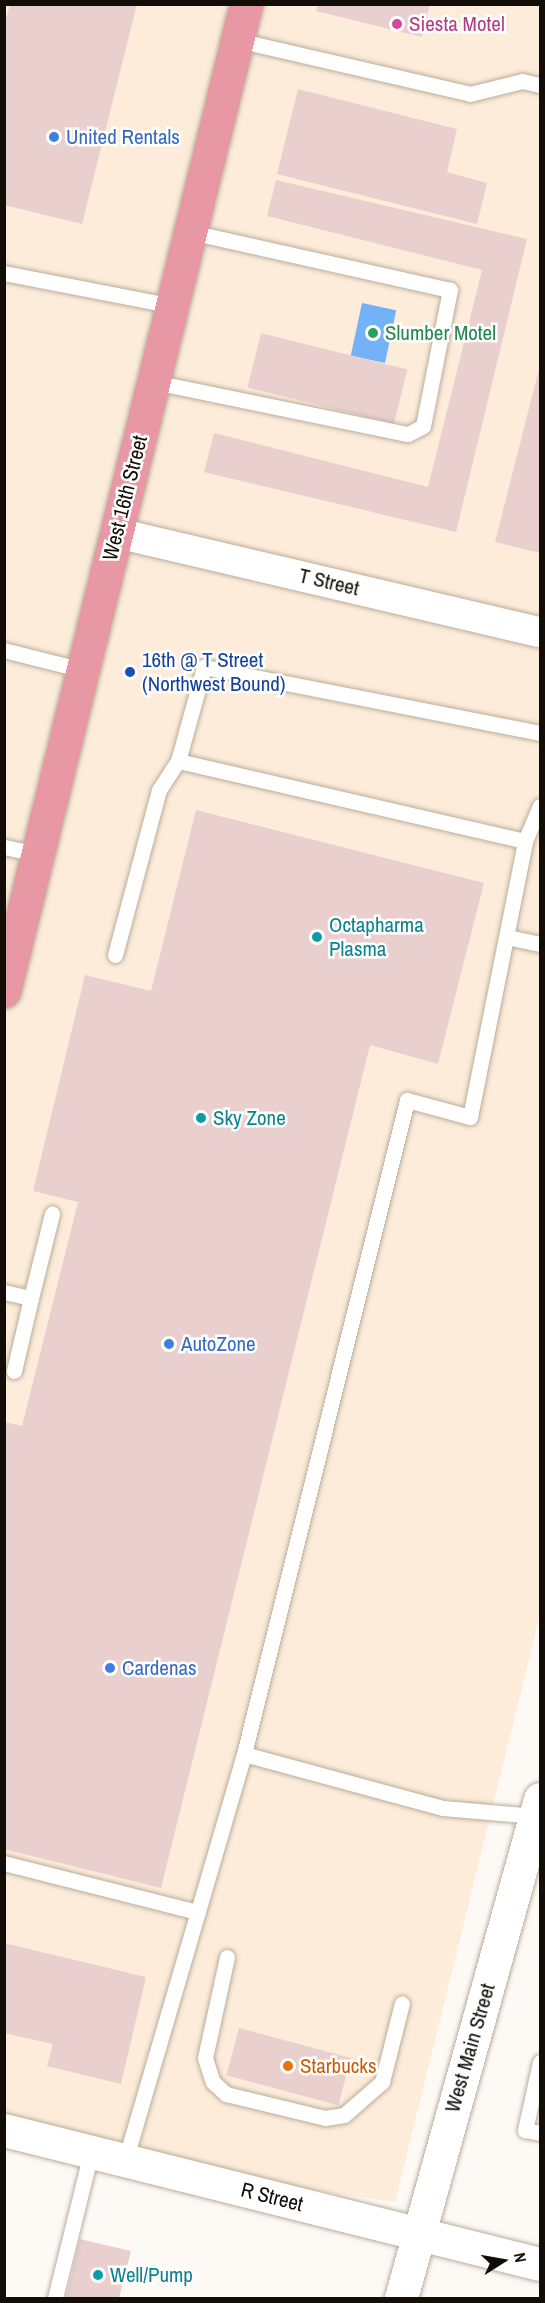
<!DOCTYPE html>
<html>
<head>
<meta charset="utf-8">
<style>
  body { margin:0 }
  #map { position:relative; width:545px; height:2303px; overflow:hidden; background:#fdfaf6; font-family:"Archivo Narrow",sans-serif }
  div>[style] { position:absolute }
  .built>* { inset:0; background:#fcecd9 }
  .water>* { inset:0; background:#74b2f8; transform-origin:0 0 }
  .building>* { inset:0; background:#e9d0ce; transform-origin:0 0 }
  .roads { filter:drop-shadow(0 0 2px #bbad9c) drop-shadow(0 0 2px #bbad9c) }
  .service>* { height:15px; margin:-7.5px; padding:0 7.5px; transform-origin:7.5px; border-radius:7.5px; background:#fff }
  .minor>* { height:30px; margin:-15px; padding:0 15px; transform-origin:15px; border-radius:15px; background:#fff }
  .tertiary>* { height:33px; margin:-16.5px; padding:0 16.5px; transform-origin:16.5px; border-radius:16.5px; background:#fff }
  .primary>* { height:33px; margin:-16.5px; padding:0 16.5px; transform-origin:16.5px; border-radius:16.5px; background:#e897a4 }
  .dots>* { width:16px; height:16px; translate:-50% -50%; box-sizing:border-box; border:3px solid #fff; border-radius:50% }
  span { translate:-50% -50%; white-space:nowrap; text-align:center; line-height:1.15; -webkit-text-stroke:5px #fff; paint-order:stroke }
  .hotel-label { font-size:21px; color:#b23c85 }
  .left { translate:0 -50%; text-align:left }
  .shop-label { font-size:21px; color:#366cbe }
  .leisure-label { font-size:21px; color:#27864d }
  .street-label { font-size:21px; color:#120d07 }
  .transit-label { font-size:21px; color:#164399 }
  .culture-label { font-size:21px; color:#0d838f }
  .food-label { font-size:21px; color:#c56008 }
  .frame { position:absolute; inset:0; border:6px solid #120d07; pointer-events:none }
  .north { position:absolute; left:473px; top:2231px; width:60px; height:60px; -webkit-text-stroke:4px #fff; paint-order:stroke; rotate:79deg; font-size:16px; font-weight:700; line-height:24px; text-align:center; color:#120d07 }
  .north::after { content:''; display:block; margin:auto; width:21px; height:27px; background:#120d07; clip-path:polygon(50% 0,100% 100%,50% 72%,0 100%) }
</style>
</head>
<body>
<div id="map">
  <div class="built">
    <i style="clip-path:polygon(5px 5px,540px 5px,540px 1615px,395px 2202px,5px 2145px)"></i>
  </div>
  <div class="water">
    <i style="left:362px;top:303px;width:35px;height:54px;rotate:12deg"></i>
  </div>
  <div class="building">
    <i style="clip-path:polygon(10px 4px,137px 4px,82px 224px,4px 205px,4px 27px)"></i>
    <i style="clip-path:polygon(318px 4px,430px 4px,422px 37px,316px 11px)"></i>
    <i style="clip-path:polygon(298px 89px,457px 129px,447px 172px,487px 183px,477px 224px,277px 174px)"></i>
    <i style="clip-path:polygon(276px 180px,527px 239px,456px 532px,204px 472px,214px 433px,428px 487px,482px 270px,267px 216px)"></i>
    <i style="left:261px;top:333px;width:151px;height:56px;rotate:14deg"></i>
    <i style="clip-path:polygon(540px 365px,540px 553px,495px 542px)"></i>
    <i style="clip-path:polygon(196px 810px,484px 883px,438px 1064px,370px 1045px,161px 1888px,4px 1849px,4px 1422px,22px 1426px,78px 1202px,33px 1191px,85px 975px,151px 991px)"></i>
    <i style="clip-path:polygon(4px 1943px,146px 1977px,121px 2084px,47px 2066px,53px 2044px,4px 2033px)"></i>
    <i style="left:239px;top:2028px;width:116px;height:49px;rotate:15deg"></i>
    <i style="clip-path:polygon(80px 2239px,131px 2251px,119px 2298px,66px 2298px)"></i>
  </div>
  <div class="roads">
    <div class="service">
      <i style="left:237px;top:40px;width:239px;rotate:13deg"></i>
      <i style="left:470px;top:94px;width:54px;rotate:-14deg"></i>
      <i style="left:522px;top:81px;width:18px;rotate:13deg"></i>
      <i style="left:4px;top:273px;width:172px;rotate:11deg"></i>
      <i style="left:154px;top:382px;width:259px;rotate:11.6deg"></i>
      <i style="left:408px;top:434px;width:17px;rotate:-28deg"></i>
      <i style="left:423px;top:426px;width:139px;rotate:-78.8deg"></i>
      <i style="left:450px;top:290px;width:266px;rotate:-167.4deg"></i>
      <i style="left:4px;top:650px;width:81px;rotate:14.2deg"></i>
      <i style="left:525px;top:841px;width:356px;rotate:-167deg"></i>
      <i style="left:178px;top:761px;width:98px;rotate:-74.5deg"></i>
      <i style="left:204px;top:667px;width:342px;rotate:11.1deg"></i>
      <i style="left:4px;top:847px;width:35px;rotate:12deg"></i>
      <i style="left:507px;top:937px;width:34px;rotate:12deg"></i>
      <i style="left:115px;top:955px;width:171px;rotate:-75.1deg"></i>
      <i style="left:159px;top:790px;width:35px;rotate:-57deg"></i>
      <i style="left:4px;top:1292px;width:28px;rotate:13deg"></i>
      <i style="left:31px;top:1298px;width:87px;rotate:-76deg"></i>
      <i style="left:14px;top:1371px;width:75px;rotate:-76.9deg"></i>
      <i style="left:244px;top:1754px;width:206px;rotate:15.2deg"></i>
      <i style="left:443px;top:1808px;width:92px;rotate:5deg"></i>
      <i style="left:4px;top:1863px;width:200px;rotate:14.2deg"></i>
      <i style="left:227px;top:1957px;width:103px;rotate:102.3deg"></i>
      <i style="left:205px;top:2058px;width:25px;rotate:72deg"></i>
      <i style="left:213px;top:2082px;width:18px;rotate:43deg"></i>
      <i style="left:226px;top:2094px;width:102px;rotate:13.6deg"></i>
      <i style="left:325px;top:2118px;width:19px;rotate:-9deg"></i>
      <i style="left:344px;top:2115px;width:50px;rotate:-41deg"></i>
      <i style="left:382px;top:2082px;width:81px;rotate:-75.8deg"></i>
      <i style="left:540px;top:2062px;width:70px;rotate:102.4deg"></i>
      <i style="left:525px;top:2130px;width:15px;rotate:11deg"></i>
      <i style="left:125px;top:2161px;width:424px;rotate:-73.7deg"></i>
      <i style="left:244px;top:1754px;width:674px;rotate:-76deg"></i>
      <i style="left:407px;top:1100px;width:65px;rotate:15.1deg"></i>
      <i style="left:470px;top:1117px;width:281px;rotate:-78.7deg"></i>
      <i style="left:525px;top:841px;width:38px;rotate:-67deg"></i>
      <i style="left:55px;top:2298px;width:150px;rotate:-76.1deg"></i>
    </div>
    <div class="minor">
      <i style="left:117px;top:533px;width:434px;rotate:13.2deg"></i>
    </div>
    <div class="tertiary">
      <i style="left:4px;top:2130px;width:552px;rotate:14.04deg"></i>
      <i style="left:401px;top:2298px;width:518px;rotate:-74.43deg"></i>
    </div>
    <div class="primary">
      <i style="left:4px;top:991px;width:1016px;rotate:-76.22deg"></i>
    </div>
  </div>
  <div class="dots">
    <i style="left:397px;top:24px;background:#d1479c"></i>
    <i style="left:54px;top:137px;background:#3f7fe0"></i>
    <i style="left:373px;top:333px;background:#2e9e5b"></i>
    <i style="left:130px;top:672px;background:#1a4fb4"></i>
    <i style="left:317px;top:937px;background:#0f9aa8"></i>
    <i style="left:201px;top:1118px;background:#0f9aa8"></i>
    <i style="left:169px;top:1344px;background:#3f7fe0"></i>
    <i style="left:110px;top:1668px;background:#3f7fe0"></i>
    <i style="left:288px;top:2066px;background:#e8710a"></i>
    <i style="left:98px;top:2275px;background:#0f9aa8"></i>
  </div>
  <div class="hotel-label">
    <span class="left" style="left:409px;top:24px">Siesta Motel</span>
  </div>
  <div class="shop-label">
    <span class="left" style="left:66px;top:137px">United Rentals</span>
    <span class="left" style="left:181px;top:1344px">AutoZone</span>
    <span class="left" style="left:122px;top:1668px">Cardenas</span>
  </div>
  <div class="leisure-label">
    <span class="left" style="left:385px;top:333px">Slumber Motel</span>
  </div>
  <div class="street-label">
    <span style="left:125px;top:498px;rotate:-76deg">West 16th Street</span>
    <span style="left:329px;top:582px;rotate:13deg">T Street</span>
    <span style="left:470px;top:2048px;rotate:-74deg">West Main Street</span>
    <span style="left:272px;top:2197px;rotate:14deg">R Street</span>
  </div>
  <div class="transit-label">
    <span class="left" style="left:142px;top:672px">16th @ T Street<br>(Northwest Bound)</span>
  </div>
  <div class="culture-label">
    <span class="left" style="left:329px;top:937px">Octapharma<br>Plasma</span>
    <span class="left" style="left:213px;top:1118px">Sky Zone</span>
    <span class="left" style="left:110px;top:2275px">Well/Pump</span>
  </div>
  <div class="food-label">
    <span class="left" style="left:300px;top:2066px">Starbucks</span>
  </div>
  <div class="frame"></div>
  <div class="north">N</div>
</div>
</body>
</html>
